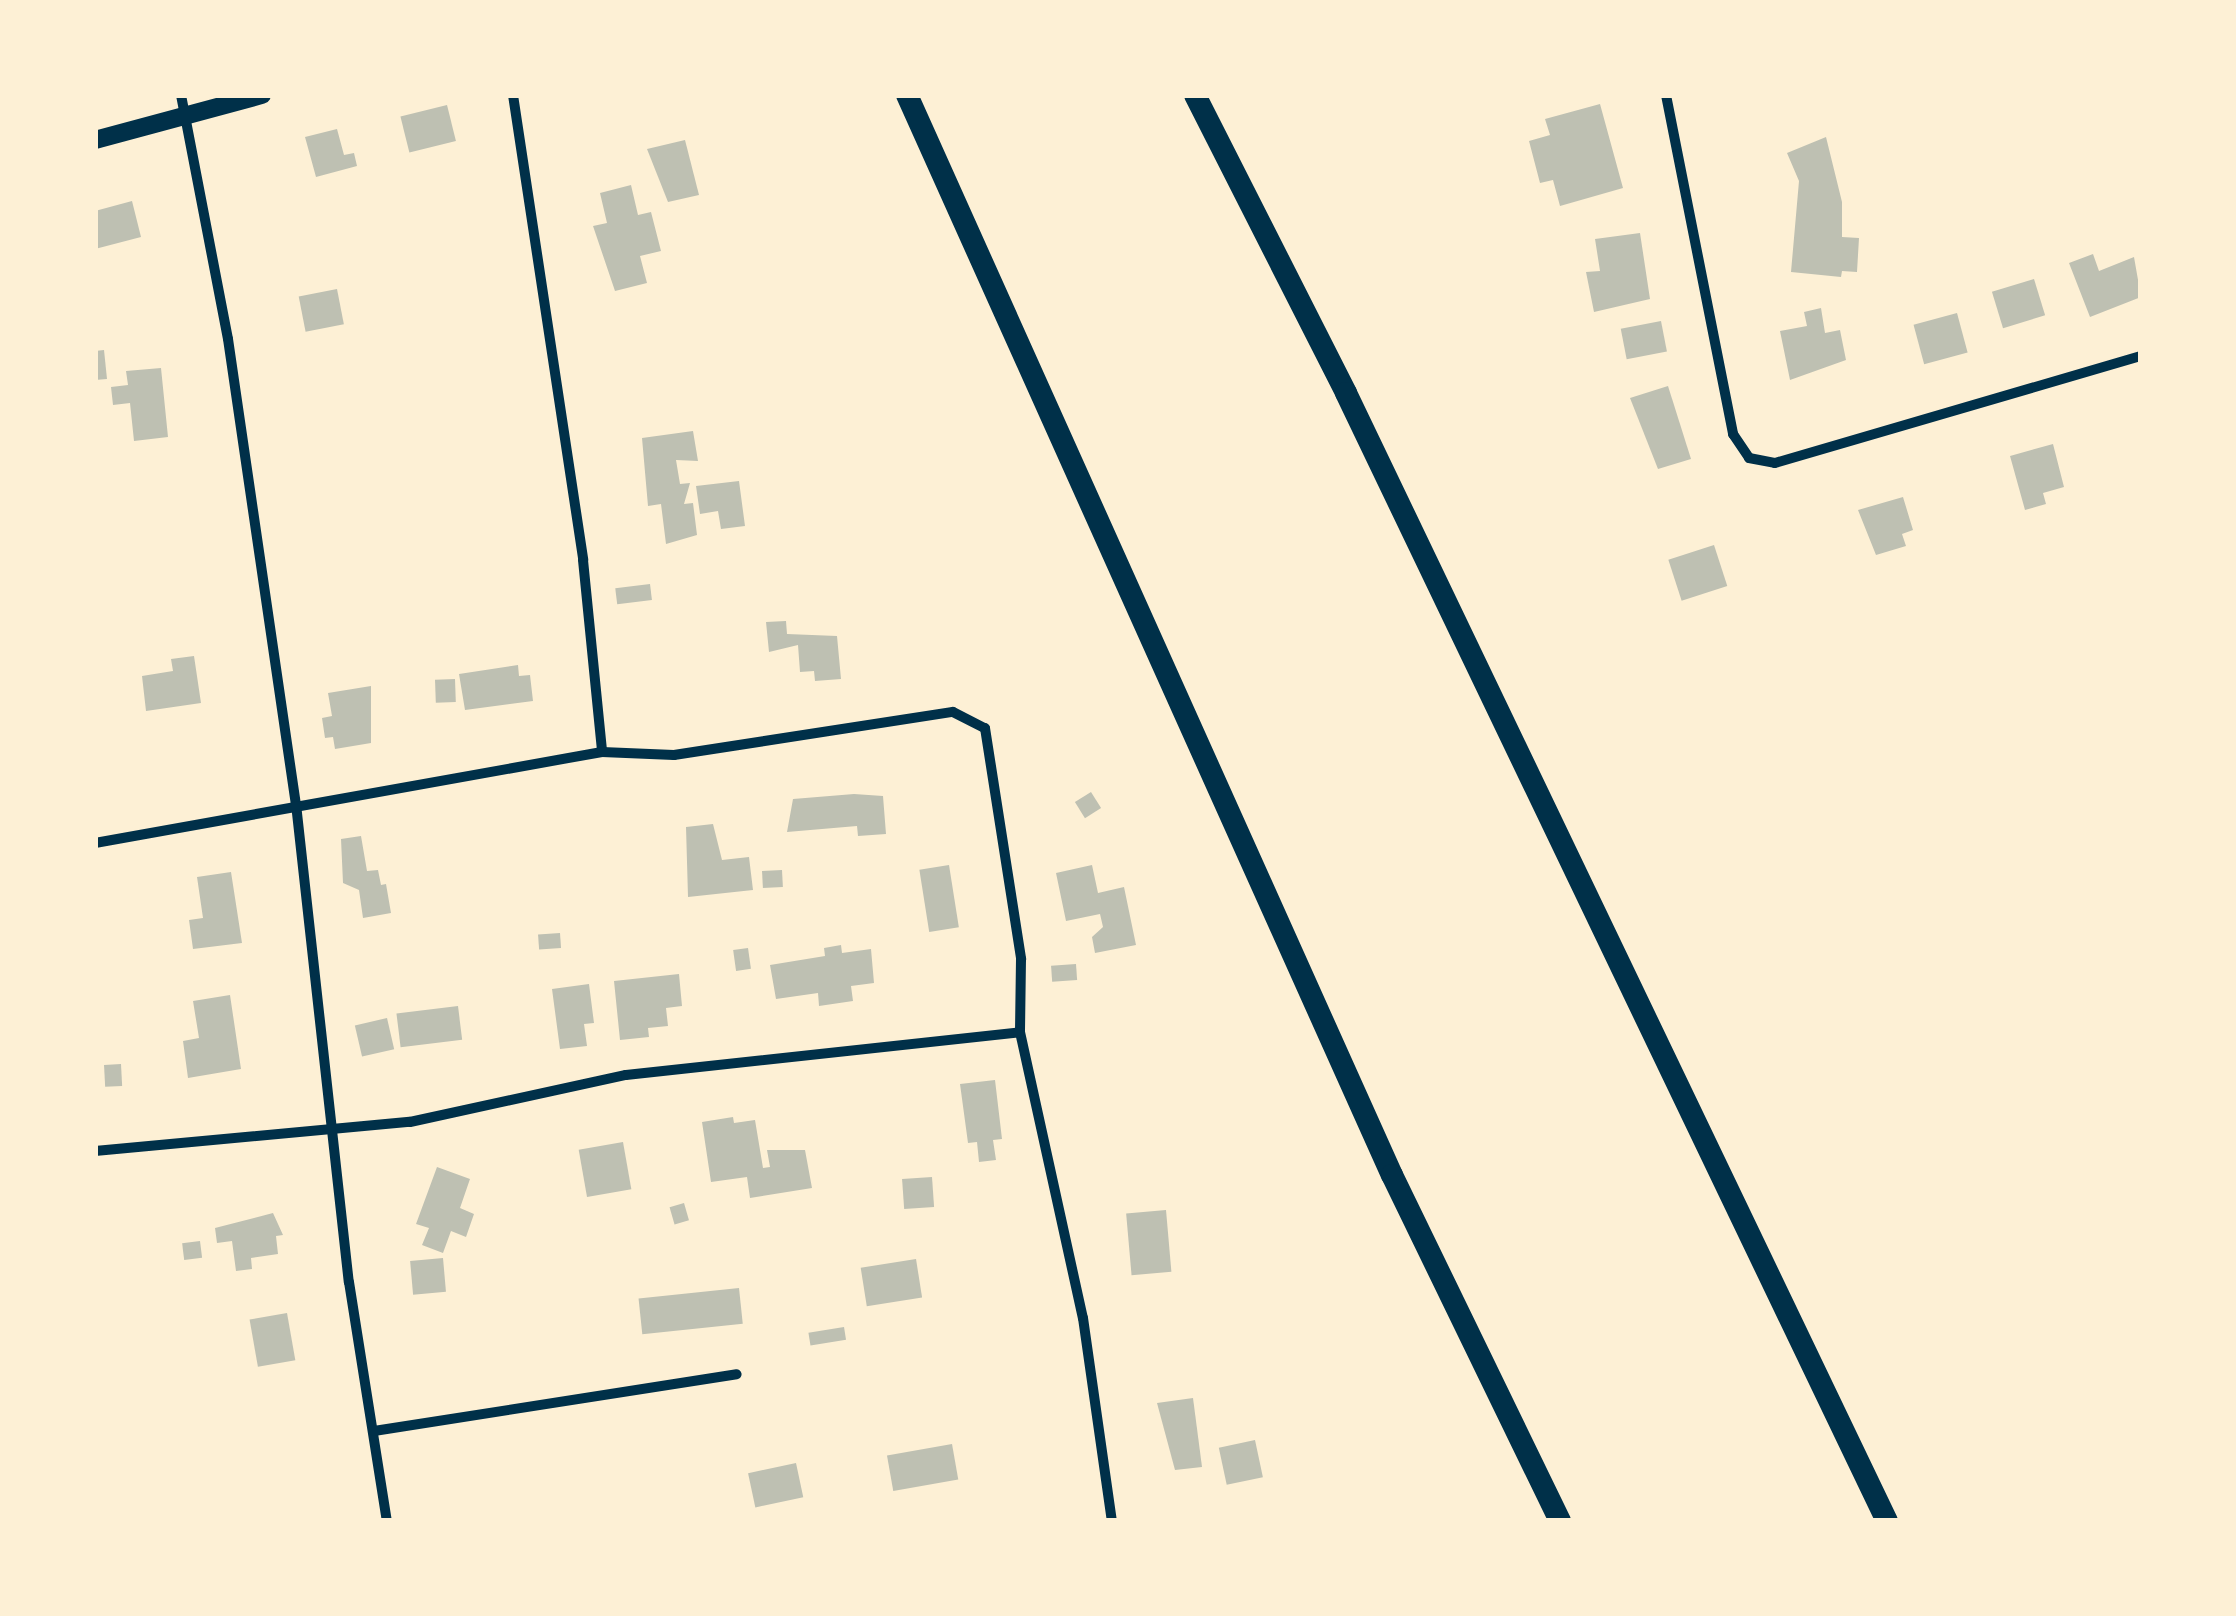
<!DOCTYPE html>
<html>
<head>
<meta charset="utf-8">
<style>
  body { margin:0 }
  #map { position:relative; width:2236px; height:1616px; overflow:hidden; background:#fdf0d5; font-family:"PT Serif",serif }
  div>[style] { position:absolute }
  .building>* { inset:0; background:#bec0b2; transform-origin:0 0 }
  .minor>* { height:10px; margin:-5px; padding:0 5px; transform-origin:5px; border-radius:5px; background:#003049 }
  .secondary>* { height:18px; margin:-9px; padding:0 9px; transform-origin:9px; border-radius:9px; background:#003049 }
  .motorway>* { height:22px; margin:-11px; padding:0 11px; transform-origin:11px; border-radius:11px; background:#003049 }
  span { translate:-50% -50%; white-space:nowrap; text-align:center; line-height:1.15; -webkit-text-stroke:10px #fdf0d5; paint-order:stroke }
  .frame { position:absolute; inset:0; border:98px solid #fdf0d5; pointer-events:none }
</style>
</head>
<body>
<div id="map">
  <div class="building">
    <i style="clip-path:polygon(1600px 104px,1623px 188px,1560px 206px,1553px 180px,1540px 183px,1529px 141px,1550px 135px,1545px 119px)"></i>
    <i style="left:447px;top:105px;width:37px;height:48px;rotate:76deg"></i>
    <i style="clip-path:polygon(337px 129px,344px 155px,354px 153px,357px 166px,316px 177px,305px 137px)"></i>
    <i style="clip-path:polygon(1826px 137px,1842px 202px,1842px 237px,1859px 238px,1857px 272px,1842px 271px,1841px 277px,1791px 272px,1799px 181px,1787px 153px)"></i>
    <i style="clip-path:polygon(685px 140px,699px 195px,668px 202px,647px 149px)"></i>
    <i style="clip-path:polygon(631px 185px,638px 215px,651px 212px,661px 251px,640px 256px,647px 283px,615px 291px,593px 226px,607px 223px,600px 193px)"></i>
    <i style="clip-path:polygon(132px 201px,141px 237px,95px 249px,95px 211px)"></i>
    <i style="clip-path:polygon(1640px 233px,1650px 299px,1594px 312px,1586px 272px,1600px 271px,1595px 239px)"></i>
    <i style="clip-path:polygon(2093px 254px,2099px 271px,2134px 257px,2141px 297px,2090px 317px,2069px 263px)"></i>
    <i style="left:2034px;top:279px;width:38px;height:44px;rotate:73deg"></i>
    <i style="left:337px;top:289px;width:36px;height:39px;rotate:79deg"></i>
    <i style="clip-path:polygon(1821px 308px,1825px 333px,1840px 330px,1846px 360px,1790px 380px,1780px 331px,1807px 326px,1804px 312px)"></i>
    <i style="left:1957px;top:313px;width:41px;height:45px;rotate:75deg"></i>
    <i style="left:1661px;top:321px;width:31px;height:41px;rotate:79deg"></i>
    <i style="clip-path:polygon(104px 350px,107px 379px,95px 380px,95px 351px)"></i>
    <i style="clip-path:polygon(161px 368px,168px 437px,134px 441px,130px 403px,113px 405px,111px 387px,128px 385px,126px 371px)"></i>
    <i style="clip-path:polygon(1668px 386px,1691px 459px,1658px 469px,1630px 398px)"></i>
    <i style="clip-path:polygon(693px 431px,698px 461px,676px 460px,680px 484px,690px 483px,684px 504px,693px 503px,697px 535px,666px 544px,661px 504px,648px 506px,642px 438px)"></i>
    <i style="clip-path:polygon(2053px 444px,2064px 487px,2043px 493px,2046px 504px,2025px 510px,2010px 456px)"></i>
    <i style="clip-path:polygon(739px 481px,745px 526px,721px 529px,718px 511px,700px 514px,696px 486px)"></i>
    <i style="clip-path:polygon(1903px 497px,1913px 530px,1902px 534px,1906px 546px,1876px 555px,1858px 510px)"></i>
    <i style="left:1714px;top:545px;width:43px;height:48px;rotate:72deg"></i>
    <i style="left:650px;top:584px;width:16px;height:35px;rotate:83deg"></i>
    <i style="clip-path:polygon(786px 621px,787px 634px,837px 636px,841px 679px,815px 681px,814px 671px,800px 672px,798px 645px,769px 652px,766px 622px)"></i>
    <i style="clip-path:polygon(194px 656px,201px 703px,146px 711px,142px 676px,173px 671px,171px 659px)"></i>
    <i style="clip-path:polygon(518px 665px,519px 676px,530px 675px,533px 701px,465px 710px,459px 674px)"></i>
    <i style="left:455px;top:679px;width:23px;height:20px;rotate:88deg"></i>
    <i style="clip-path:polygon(371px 686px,371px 743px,335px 749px,333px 737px,325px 738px,322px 718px,332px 716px,328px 693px)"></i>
    <i style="left:1091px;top:792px;width:19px;height:19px;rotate:58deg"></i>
    <i style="clip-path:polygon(854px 794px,883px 796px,886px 834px,858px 836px,857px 826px,787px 832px,793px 799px)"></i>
    <i style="clip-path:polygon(713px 824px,722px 860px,749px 857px,753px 890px,688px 897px,686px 827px)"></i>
    <i style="clip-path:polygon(361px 836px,367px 871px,378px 870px,381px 885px,386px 884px,391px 913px,363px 918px,359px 890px,343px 883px,341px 839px)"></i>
    <i style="left:949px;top:865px;width:63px;height:30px;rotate:81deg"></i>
    <i style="clip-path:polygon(1092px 865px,1098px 893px,1124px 887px,1136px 945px,1095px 953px,1092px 937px,1103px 927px,1100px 914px,1066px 921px,1056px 873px)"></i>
    <i style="left:782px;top:870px;width:17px;height:20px;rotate:87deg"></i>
    <i style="clip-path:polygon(231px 872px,242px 943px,193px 949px,189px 920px,203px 918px,197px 877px)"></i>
    <i style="left:560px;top:933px;width:15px;height:22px;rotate:86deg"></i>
    <i style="clip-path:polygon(841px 945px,842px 953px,871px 949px,874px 983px,851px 986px,853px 1001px,819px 1006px,818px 993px,776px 999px,770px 965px,825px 956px,824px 948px)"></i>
    <i style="left:748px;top:948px;width:21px;height:15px;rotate:82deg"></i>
    <i style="left:1076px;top:964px;width:16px;height:25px;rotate:86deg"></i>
    <i style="clip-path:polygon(679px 974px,682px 1006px,666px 1008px,668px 1026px,648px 1028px,649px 1037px,620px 1040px,614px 981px)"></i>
    <i style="clip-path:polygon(589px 984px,594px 1023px,584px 1024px,587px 1046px,560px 1049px,552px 989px)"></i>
    <i style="clip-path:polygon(230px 995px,241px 1069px,188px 1078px,183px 1041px,199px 1038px,193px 1001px)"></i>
    <i style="left:458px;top:1006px;width:34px;height:62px;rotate:83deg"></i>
    <i style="left:387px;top:1018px;width:32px;height:33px;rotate:77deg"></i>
    <i style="left:121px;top:1064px;width:22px;height:17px;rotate:87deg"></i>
    <i style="clip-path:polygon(995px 1080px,1002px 1139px,993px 1140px,996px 1160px,979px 1162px,977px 1142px,968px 1143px,960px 1084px)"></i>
    <i style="clip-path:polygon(733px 1117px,734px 1123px,755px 1120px,763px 1168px,770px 1167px,767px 1150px,805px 1150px,812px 1188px,750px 1198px,747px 1177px,711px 1182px,702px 1122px)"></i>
    <i style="left:623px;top:1142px;width:48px;height:45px;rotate:80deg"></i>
    <i style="clip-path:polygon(437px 1167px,470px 1179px,460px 1208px,474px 1214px,466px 1237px,451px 1231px,443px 1253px,422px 1245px,429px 1228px,416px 1224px)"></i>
    <i style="left:932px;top:1177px;width:30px;height:30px;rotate:86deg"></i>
    <i style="left:684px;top:1203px;width:18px;height:15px;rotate:74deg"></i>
    <i style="left:1166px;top:1210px;width:62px;height:40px;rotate:85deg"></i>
    <i style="clip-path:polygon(273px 1213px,283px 1235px,276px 1236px,278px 1254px,251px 1258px,252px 1269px,236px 1271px,232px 1241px,217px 1243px,215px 1228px)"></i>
    <i style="left:200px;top:1241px;width:17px;height:18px;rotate:83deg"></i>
    <i style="left:443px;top:1258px;width:34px;height:33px;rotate:85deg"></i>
    <i style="left:916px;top:1259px;width:39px;height:56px;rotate:81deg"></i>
    <i style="left:739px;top:1288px;width:36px;height:101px;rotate:84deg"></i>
    <i style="left:287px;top:1313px;width:48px;height:38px;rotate:80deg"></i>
    <i style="left:844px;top:1327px;width:13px;height:36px;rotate:81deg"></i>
    <i style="clip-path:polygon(1193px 1398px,1202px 1467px,1175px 1470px,1157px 1403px)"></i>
    <i style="left:1255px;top:1440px;width:38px;height:37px;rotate:78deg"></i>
    <i style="left:952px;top:1444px;width:36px;height:66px;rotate:80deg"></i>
    <i style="left:796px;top:1463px;width:35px;height:49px;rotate:78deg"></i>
  </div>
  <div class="minor">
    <i style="left:181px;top:95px;width:248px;rotate:79.1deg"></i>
    <i style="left:228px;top:339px;width:470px;rotate:81.7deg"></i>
    <i style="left:296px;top:804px;width:481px;rotate:83.7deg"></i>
    <i style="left:349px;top:1282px;width:242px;rotate:81deg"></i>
    <i style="left:513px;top:95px;width:470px;rotate:81.4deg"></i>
    <i style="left:583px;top:560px;width:193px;rotate:84.3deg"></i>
    <i style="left:1666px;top:95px;width:346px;rotate:78.8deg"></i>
    <i style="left:1733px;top:434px;width:29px;rotate:56deg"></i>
    <i style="left:1749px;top:458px;width:26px;rotate:11deg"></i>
    <i style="left:1775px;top:463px;width:381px;rotate:-16.3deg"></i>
    <i style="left:95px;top:843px;width:515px;rotate:-10.18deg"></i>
    <i style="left:602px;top:752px;width:72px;rotate:2.4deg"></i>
    <i style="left:674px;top:755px;width:282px;rotate:-8.8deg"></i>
    <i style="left:953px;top:712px;width:36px;rotate:27deg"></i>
    <i style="left:985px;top:728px;width:234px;rotate:81.1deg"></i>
    <i style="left:1021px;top:959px;width:73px;rotate:90.8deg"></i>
    <i style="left:1020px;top:1032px;width:293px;rotate:77.6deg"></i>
    <i style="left:1083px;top:1318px;width:205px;rotate:81.9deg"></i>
    <i style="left:95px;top:1151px;width:316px;rotate:-5.3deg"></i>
    <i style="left:410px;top:1122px;width:221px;rotate:-12.3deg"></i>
    <i style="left:626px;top:1075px;width:396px;rotate:-6.2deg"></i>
    <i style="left:374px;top:1431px;width:367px;rotate:-8.9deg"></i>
  </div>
  <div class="secondary">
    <i style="left:95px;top:140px;width:173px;rotate:-15.1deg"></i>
  </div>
  <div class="motorway">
    <i style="left:907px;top:95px;width:1184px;rotate:65.82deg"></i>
    <i style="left:1392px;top:1175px;width:385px;rotate:64.1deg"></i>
    <i style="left:1195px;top:95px;width:334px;rotate:63.1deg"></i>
    <i style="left:1346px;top:393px;width:1251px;rotate:64.38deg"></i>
  </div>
  <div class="frame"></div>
</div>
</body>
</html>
